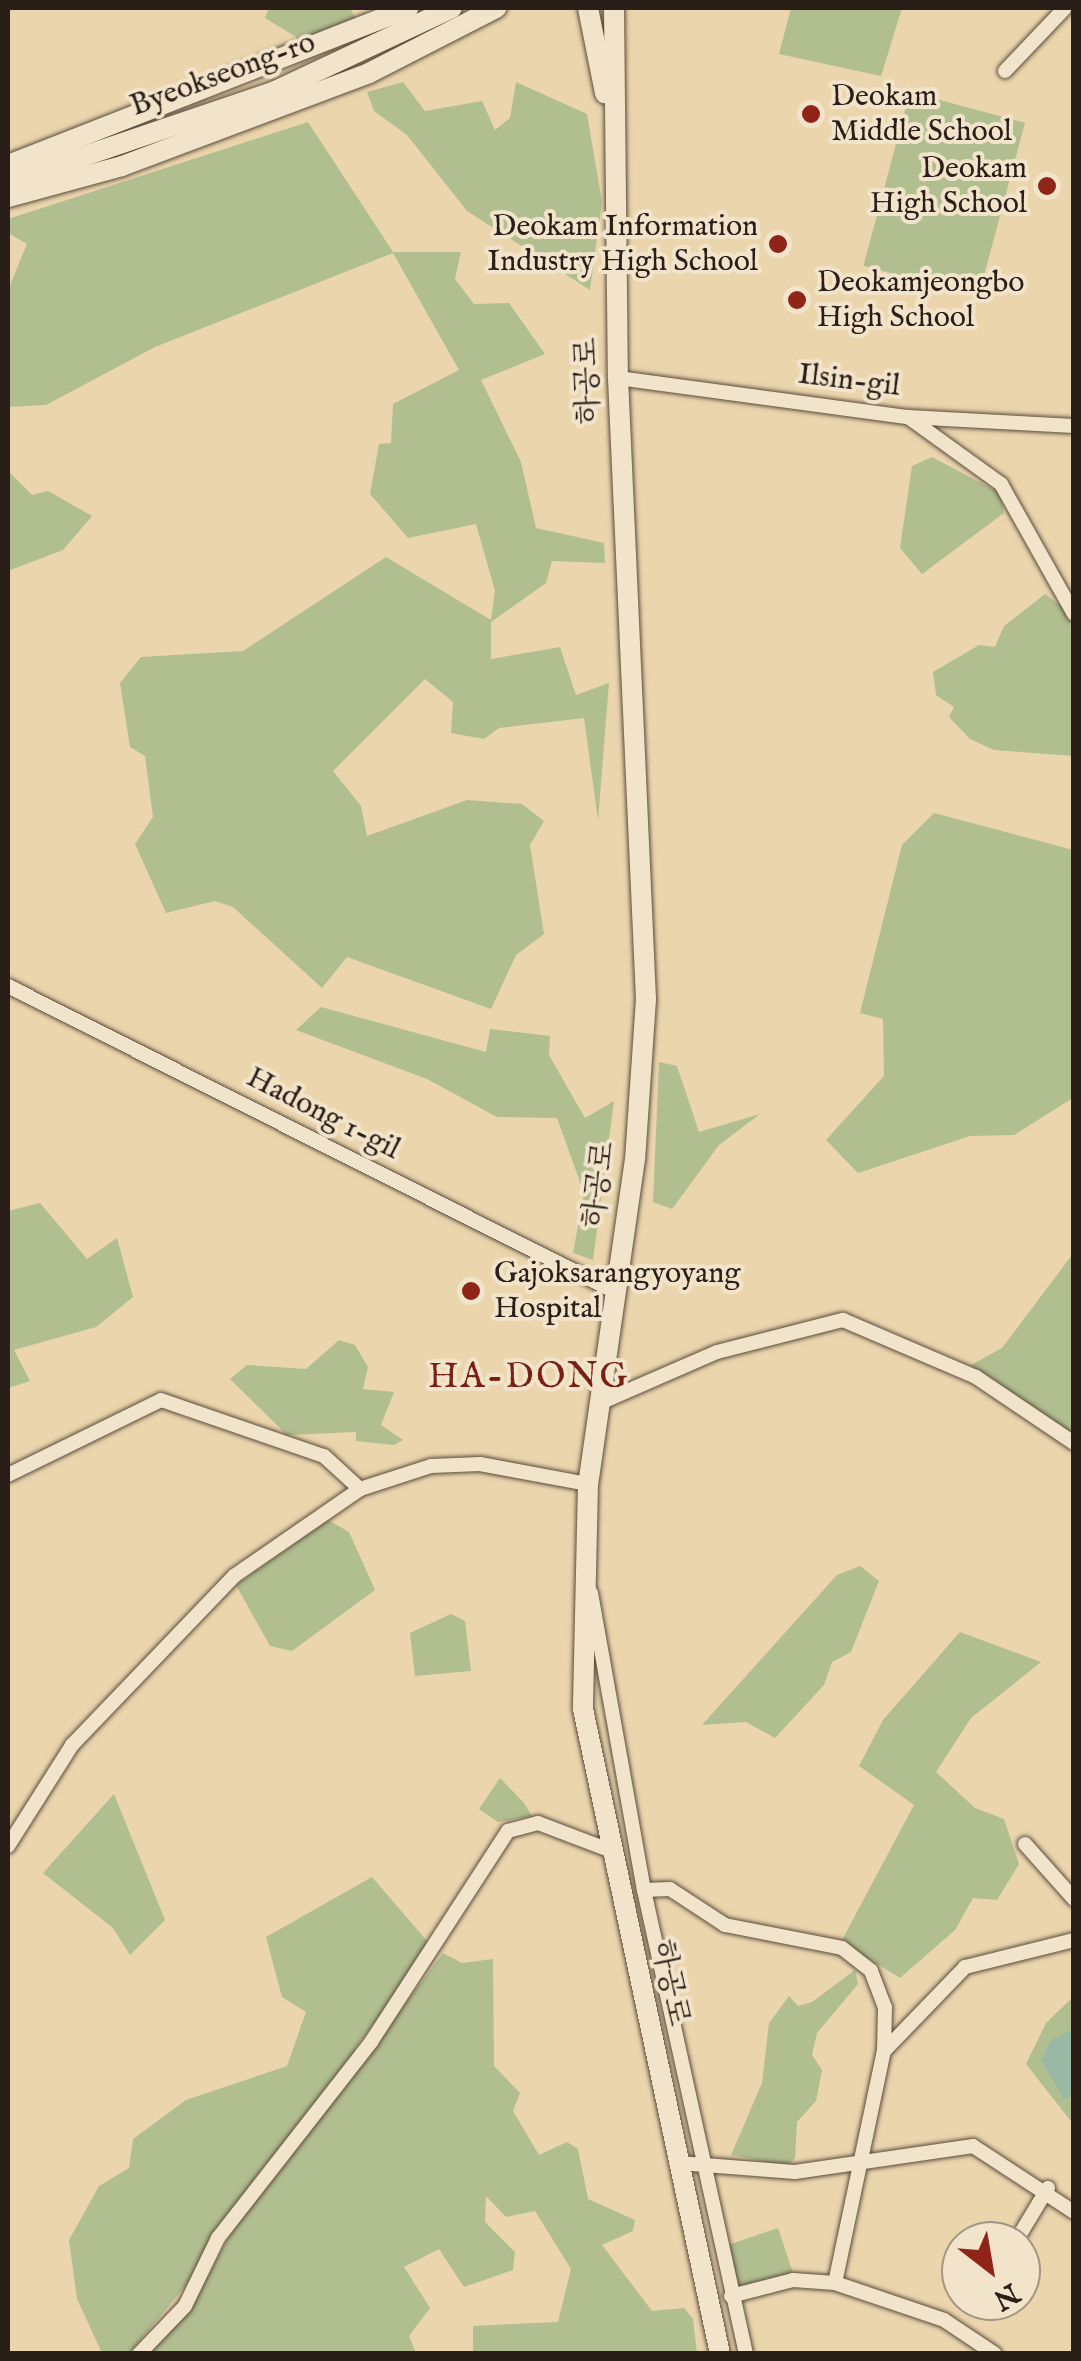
<!DOCTYPE html>
<html>
<head>
<meta charset="utf-8">
<style>
  body { margin:0 }
  #map { position:relative; width:1081px; height:2361px; overflow:hidden; background:#ebd5ad; font-family:"IM FELL English","Noto Serif KR",serif }
  div>[style] { position:absolute }
  .green>* { inset:0; background:#b1be8f; transform-origin:0 0 }
  .water>* { inset:0; background:#99b9a5 }
  .roads { filter:drop-shadow(0 0 2px #5a4c3d) drop-shadow(0 0 2px #5a4c3d) }
  .street>* { height:14px; margin:-7px; padding:0 7px; transform-origin:7px; border-radius:7px; background:#f2e4ca }
  .secondary>* { height:20px; margin:-10px; padding:0 10px; transform-origin:10px; border-radius:10px; background:#f2e4ca }
  .dots>* { width:28px; height:28px; translate:-50% -50%; box-sizing:border-box; border:5px solid #f2e4ca; border-radius:50% }
  span { translate:-50% -50%; white-space:nowrap; text-align:center; line-height:1.15; -webkit-text-stroke:8px #f2e4ca; paint-order:stroke }
  .street-label { font-size:30px; color:#2a1e18 }
  .poi-label { font-size:30px; color:#2a1e18 }
  .left { translate:0 -50%; text-align:left }
  .right { translate:-100% -50%; text-align:right }
  .quarter-label { font-size:35px; color:#7a1f14; letter-spacing:2.5px }
  .frame { position:absolute; inset:0; border:10px solid #2a1e18; pointer-events:none }
  .north { position:absolute; left:941px; top:2221px; width:100px; height:100px; box-sizing:border-box; background:#f2e4ca; border:2px solid #a29583; border-radius:50%; rotate:149deg; font-size:28px; font-weight:700; line-height:40px; text-align:center; color:#2a1e18 }
  .north::after { content:''; display:block; margin:auto; width:35px; height:45px; background:#8f2418; clip-path:polygon(50% 0,100% 100%,50% 72%,0 100%) }
</style>
</head>
<body>
<div id="map">
  <div class="green">
    <i style="clip-path:polygon(269px 8px,350px 8px,358px 23px,301px 40px,265px 18px)"></i>
    <i style="clip-path:polygon(791px 8px,902px 8px,881px 76px,779px 54px)"></i>
    <i style="clip-path:polygon(403px 82px,425px 111px,482px 101px,495px 130px,510px 118px,516px 82px,587px 114px,602px 202px,590px 290px,467px 211px,407px 135px,374px 111px,367px 92px)"></i>
    <i style="left:910px;top:92px;width:119px;height:180px;rotate:15deg"></i>
    <i style="clip-path:polygon(308px 122px,393px 252px,461px 252px,455px 279px,474px 304px,509px 303px,545px 354px,481px 380px,521px 462px,536px 528px,604px 543px,605px 563px,552px 561px,546px 583px,491px 622px,491px 659px,560px 647px,576px 695px,609px 683px,598px 820px,584px 718px,499px 728px,484px 739px,451px 733px,453px 702px,425px 679px,333px 771px,361px 806px,367px 836px,467px 800px,522px 804px,544px 821px,530px 845px,544px 934px,516px 955px,491px 1009px,347px 957px,322px 988px,233px 907px,215px 901px,166px 913px,135px 844px,153px 817px,145px 756px,130px 747px,120px 683px,141px 657px,243px 651px,386px 557px,491px 620px,495px 591px,476px 524px,408px 538px,370px 494px,379px 444px,391px 443px,393px 404px,459px 370px,393px 253px,155px 347px,46px 405px,8px 407px,8px 290px,27px 244px,8px 233px,8px 219px)"></i>
    <i style="clip-path:polygon(932px 457px,1000px 493px,1004px 513px,922px 574px,900px 548px,912px 466px)"></i>
    <i style="clip-path:polygon(8px 471px,32px 495px,48px 491px,92px 516px,63px 550px,8px 571px)"></i>
    <i style="clip-path:polygon(1045px 594px,1061px 606px,1073px 599px,1073px 756px,994px 750px,970px 739px,949px 717px,954px 707px,936px 695px,933px 672px,979px 645px,995px 647px,1004px 626px)"></i>
    <i style="clip-path:polygon(934px 813px,1073px 850px,1073px 1098px,1014px 1135px,970px 1136px,858px 1173px,826px 1140px,884px 1076px,883px 1019px,860px 1013px,902px 845px)"></i>
    <i style="clip-path:polygon(321px 1007px,486px 1052px,490px 1029px,550px 1036px,549px 1055px,585px 1118px,614px 1101px,593px 1260px,573px 1253px,584px 1193px,557px 1118px,497px 1117px,427px 1079px,296px 1030px)"></i>
    <i style="clip-path:polygon(659px 1062px,677px 1066px,699px 1132px,760px 1114px,719px 1145px,672px 1209px,653px 1202px)"></i>
    <i style="clip-path:polygon(40px 1203px,87px 1259px,117px 1238px,133px 1297px,96px 1327px,14px 1350px,30px 1381px,8px 1388px,8px 1211px)"></i>
    <i style="clip-path:polygon(1072px 1255px,1074px 1256px,1073px 1436px,971px 1365px,1002px 1348px)"></i>
    <i style="clip-path:polygon(339px 1340px,355px 1345px,368px 1367px,363px 1389px,394px 1392px,381px 1425px,403px 1440px,394px 1445px,356px 1441px,356px 1432px,287px 1435px,230px 1379px,247px 1365px,306px 1369px)"></i>
    <i style="clip-path:polygon(328px 1520px,349px 1532px,375px 1590px,292px 1651px,270px 1646px,236px 1585px)"></i>
    <i style="clip-path:polygon(860px 1566px,879px 1581px,851px 1652px,832px 1662px,824px 1685px,775px 1738px,746px 1722px,702px 1725px,837px 1575px)"></i>
    <i style="clip-path:polygon(451px 1614px,465px 1621px,471px 1671px,415px 1676px,410px 1633px)"></i>
    <i style="clip-path:polygon(960px 1632px,1041px 1662px,971px 1718px,936px 1772px,975px 1808px,1004px 1819px,1019px 1864px,997px 1900px,973px 1898px,955px 1930px,900px 1978px,841px 1942px,914px 1805px,859px 1766px,883px 1720px)"></i>
    <i style="clip-path:polygon(500px 1778px,524px 1803px,532px 1816px,498px 1822px,479px 1809px)"></i>
    <i style="clip-path:polygon(114px 1794px,165px 1920px,130px 1955px,113px 1928px,43px 1873px)"></i>
    <i style="clip-path:polygon(372px 1877px,433px 1948px,355px 2048px,358px 2067px,443px 1953px,462px 1963px,493px 1959px,494px 2066px,520px 2093px,513px 2111px,539px 2155px,567px 2142px,578px 2149px,588px 2199px,635px 2220px,633px 2231px,602px 2245px,652px 2311px,684px 2308px,693px 2319px,697px 2353px,473px 2353px,473px 2326px,558px 2322px,571px 2269px,535px 2211px,506px 2217px,486px 2196px,485px 2222px,515px 2252px,513px 2270px,464px 2287px,439px 2249px,404px 2267px,430px 2308px,409px 2336px,416px 2353px,149px 2353px,189px 2312px,232px 2231px,129px 2353px,102px 2353px,77px 2299px,69px 2240px,99px 2186px,129px 2168px,133px 2139px,186px 2100px,287px 2066px,306px 2012px,282px 1997px,266px 1937px)"></i>
    <i style="clip-path:polygon(855px 1970px,858px 1984px,817px 2033px,812px 2055px,822px 2070px,816px 2101px,797px 2122px,795px 2158px,788px 2166px,731px 2155px,762px 2083px,769px 2023px,789px 1996px,798px 2006px,812px 2002px)"></i>
    <i style="clip-path:polygon(1073px 1997px,1073px 2119px,1070px 2120px,1026px 2064px,1046px 2023px)"></i>
    <i style="clip-path:polygon(778px 2228px,794px 2276px,738px 2290px,728px 2245px)"></i>
  </div>
  <div class="water">
    <i style="clip-path:polygon(1073px 2030px,1073px 2095px,1064px 2099px,1041px 2060px,1051px 2040px)"></i>
  </div>
  <div class="roads">
    <div class="street">
      <i style="left:1005px;top:71px;width:87px;rotate:-46.4deg"></i>
      <i style="left:618px;top:378px;width:293px;rotate:7.7deg"></i>
      <i style="left:908px;top:417px;width:166px;rotate:3.1deg"></i>
      <i style="left:908px;top:417px;width:115px;rotate:35.8deg"></i>
      <i style="left:1001px;top:484px;width:149px;rotate:60.7deg"></i>
      <i style="left:8px;top:986px;width:678px;rotate:26.72deg"></i>
      <i style="left:602px;top:1402px;width:125px;rotate:-23.5deg"></i>
      <i style="left:717px;top:1352px;width:130px;rotate:-14.3deg"></i>
      <i style="left:843px;top:1320px;width:145px;rotate:23.2deg"></i>
      <i style="left:976px;top:1377px;width:118px;rotate:34deg"></i>
      <i style="left:8px;top:1475px;width:170px;rotate:-26.1deg"></i>
      <i style="left:161px;top:1400px;width:172px;rotate:19deg"></i>
      <i style="left:324px;top:1456px;width:49px;rotate:42.5deg"></i>
      <i style="left:591px;top:1593px;width:302px;rotate:79.9deg"></i>
      <i style="left:644px;top:1890px;width:26px;rotate:-2deg"></i>
      <i style="left:670px;top:1889px;width:66px;rotate:33.2deg"></i>
      <i style="left:725px;top:1925px;width:119px;rotate:11.1deg"></i>
      <i style="left:842px;top:1948px;width:37px;rotate:38deg"></i>
      <i style="left:871px;top:1971px;width:39px;rotate:69deg"></i>
      <i style="left:885px;top:2007px;width:44px;rotate:91.3deg"></i>
      <i style="left:1025px;top:1844px;width:74px;rotate:48.3deg"></i>
      <i style="left:8px;top:1846px;width:120px;rotate:-57.6deg"></i>
      <i style="left:72px;top:1745px;width:234px;rotate:-46.2deg"></i>
      <i style="left:234px;top:1576px;width:153px;rotate:-34.6deg"></i>
      <i style="left:360px;top:1489px;width:75px;rotate:-17.9deg"></i>
      <i style="left:431px;top:1466px;width:49px;rotate:-2.3deg"></i>
      <i style="left:480px;top:1464px;width:110px;rotate:10.5deg"></i>
      <i style="left:644px;top:1890px;width:475px;rotate:77.6deg"></i>
      <i style="left:679px;top:2163px;width:116px;rotate:4.4deg"></i>
      <i style="left:795px;top:2172px;width:180px;rotate:-8.3deg"></i>
      <i style="left:973px;top:2146px;width:121px;rotate:33.2deg"></i>
      <i style="left:1016px;top:2241px;width:62px;rotate:-58.9deg"></i>
      <i style="left:835px;top:2283px;width:237px;rotate:-78.1deg"></i>
      <i style="left:884px;top:2051px;width:117px;rotate:-46deg"></i>
      <i style="left:965px;top:1967px;width:112px;rotate:-13.9deg"></i>
      <i style="left:731px;top:2296px;width:64px;rotate:-14.5deg"></i>
      <i style="left:793px;top:2280px;width:42px;rotate:4.1deg"></i>
      <i style="left:835px;top:2283px;width:115px;rotate:18.7deg"></i>
      <i style="left:944px;top:2320px;width:61px;rotate:33.7deg"></i>
      <i style="left:139px;top:2354px;width:66px;rotate:-46.2deg"></i>
      <i style="left:185px;top:2306px;width:76px;rotate:-64.1deg"></i>
      <i style="left:218px;top:2238px;width:249px;rotate:-52deg"></i>
      <i style="left:371px;top:2042px;width:252px;rotate:-57deg"></i>
      <i style="left:508px;top:1831px;width:31px;rotate:-15deg"></i>
      <i style="left:538px;top:1823px;width:76px;rotate:20.8deg"></i>
    </div>
    <div class="secondary">
      <i style="left:588px;top:8px;width:87px;rotate:78.7deg"></i>
      <i style="left:614px;top:8px;width:370px;rotate:89.4deg"></i>
      <i style="left:618px;top:378px;width:622px;rotate:87.42deg"></i>
      <i style="left:646px;top:999px;width:160px;rotate:93.9deg"></i>
      <i style="left:635px;top:1159px;width:328px;rotate:98.2deg"></i>
      <i style="left:588px;top:1484px;width:225px;rotate:91.3deg"></i>
      <i style="left:583px;top:1709px;width:659px;rotate:78.01deg"></i>
      <i style="left:8px;top:165px;width:430px;rotate:-21.4deg"></i>
      <i style="left:8px;top:182px;width:282px;rotate:-18.8deg"></i>
      <i style="left:275px;top:91px;width:195px;rotate:-25.1deg"></i>
      <i style="left:8px;top:197px;width:118px;rotate:-15.2deg"></i>
      <i style="left:122px;top:166px;width:264px;rotate:-20.6deg"></i>
      <i style="left:369px;top:73px;width:143px;rotate:-27.1deg"></i>
    </div>
  </div>
  <div class="dots">
    <i style="left:811px;top:114px;background:#8f2418"></i>
    <i style="left:1047px;top:186px;background:#8f2418"></i>
    <i style="left:778px;top:244px;background:#8f2418"></i>
    <i style="left:797px;top:300px;background:#8f2418"></i>
    <i style="left:471px;top:1291px;background:#8f2418"></i>
  </div>
  <div class="street-label">
    <span style="left:223px;top:75px;rotate:-20deg">Byeokseong-ro</span>
    <span style="left:589px;top:381px;rotate:-92deg">하공로</span>
    <span style="left:849px;top:381px;rotate:7deg">Ilsin-gil</span>
    <span style="left:323px;top:1114px;rotate:27deg">Hadong 1-gil</span>
    <span style="left:600px;top:1185px;rotate:-83deg">하공로</span>
    <span style="left:669px;top:1983px;rotate:78deg">하공로</span>
  </div>
  <div class="poi-label">
    <span class="left" style="left:831px;top:114px">Deokam<br>Middle School</span>
    <span class="right" style="left:1027px;top:186px">Deokam<br>High School</span>
    <span class="right" style="left:758px;top:244px">Deokam Information<br>Industry High School</span>
    <span class="left" style="left:817px;top:300px">Deokamjeongbo<br>High School</span>
    <span class="left" style="left:494px;top:1291px">Gajoksarangyoyang<br>Hospital</span>
  </div>
  <div class="quarter-label">
    <span style="left:529px;top:1378px">HA-DONG</span>
  </div>
  <div class="frame"></div>
  <div class="north">N</div>
</div>
</body>
</html>
